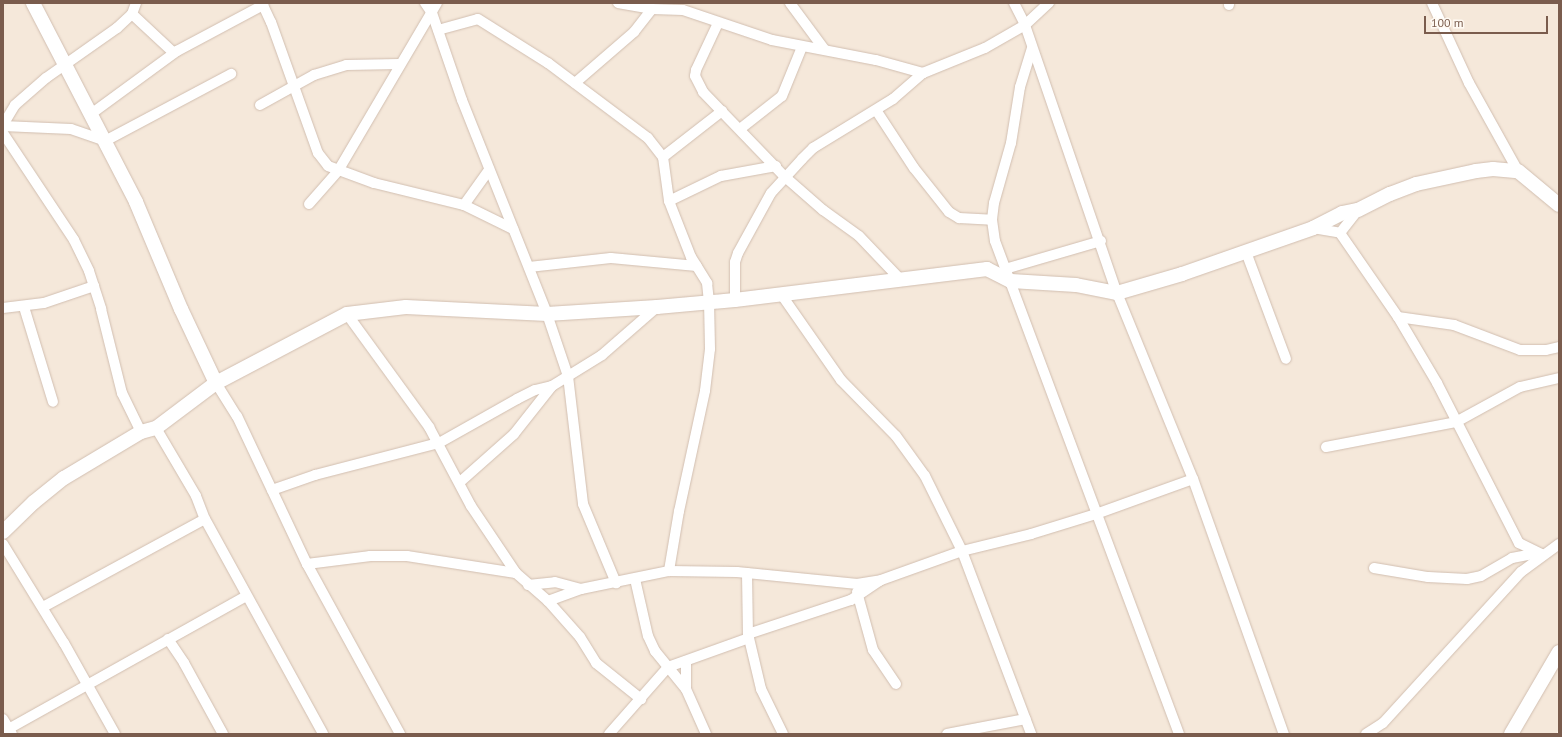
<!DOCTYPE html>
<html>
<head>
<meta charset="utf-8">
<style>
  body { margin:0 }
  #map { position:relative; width:1562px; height:737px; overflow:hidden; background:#fdf6ec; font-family:"PT Sans",sans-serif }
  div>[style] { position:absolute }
  .residential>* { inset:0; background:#f5e8da }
  .roads { filter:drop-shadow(0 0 1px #d1beb0) drop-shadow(0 0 1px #d1beb0) }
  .street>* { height:10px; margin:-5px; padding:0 5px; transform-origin:5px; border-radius:5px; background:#fff }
  .secondary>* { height:14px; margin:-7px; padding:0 7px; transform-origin:7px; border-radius:7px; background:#fff }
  span { translate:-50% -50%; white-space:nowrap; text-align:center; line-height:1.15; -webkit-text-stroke:3px #fffaf3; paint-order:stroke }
  .frame { position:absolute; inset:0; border:4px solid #7a5c4d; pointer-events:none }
  .scale { position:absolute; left:1424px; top:16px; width:124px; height:18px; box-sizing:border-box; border:2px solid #7a5c4d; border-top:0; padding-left:5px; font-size:12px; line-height:14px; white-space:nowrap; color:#7a5c4d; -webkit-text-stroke:3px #fffaf3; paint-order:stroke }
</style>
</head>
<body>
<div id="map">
  <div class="residential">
    <i style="clip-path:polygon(3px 3px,1559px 3px,1559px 729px,1556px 734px,3px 734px)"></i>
  </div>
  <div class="roads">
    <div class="street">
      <i style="left:262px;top:3px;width:21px;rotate:65deg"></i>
      <i style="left:271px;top:22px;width:139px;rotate:70.3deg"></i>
      <i style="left:318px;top:153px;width:16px;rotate:52deg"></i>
      <i style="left:328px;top:166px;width:49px;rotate:20.3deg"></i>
      <i style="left:374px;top:183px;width:93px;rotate:13.7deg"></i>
      <i style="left:464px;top:205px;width:55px;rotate:26.1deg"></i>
      <i style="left:425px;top:3px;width:12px;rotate:55deg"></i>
      <i style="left:432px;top:13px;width:92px;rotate:71deg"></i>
      <i style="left:462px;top:100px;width:230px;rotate:68.3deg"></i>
      <i style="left:547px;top:314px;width:65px;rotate:71.3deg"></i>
      <i style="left:568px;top:376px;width:129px;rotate:83.3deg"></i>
      <i style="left:583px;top:504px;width:86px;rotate:67.3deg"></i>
      <i style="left:618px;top:3px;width:35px;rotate:10deg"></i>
      <i style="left:652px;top:9px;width:31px;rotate:2deg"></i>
      <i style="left:683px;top:10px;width:94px;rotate:18.6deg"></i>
      <i style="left:772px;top:40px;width:106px;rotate:10.9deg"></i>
      <i style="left:876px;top:60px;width:49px;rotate:15.5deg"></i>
      <i style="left:790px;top:3px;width:57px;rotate:53.5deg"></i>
      <i style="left:1014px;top:3px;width:25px;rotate:63deg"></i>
      <i style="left:1025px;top:25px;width:283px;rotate:71.1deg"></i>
      <i style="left:1117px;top:293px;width:201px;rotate:67.8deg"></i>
      <i style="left:1193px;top:479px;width:271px;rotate:70.4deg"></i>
      <i style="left:1432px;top:3px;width:88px;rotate:65.2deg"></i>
      <i style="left:1469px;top:83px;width:101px;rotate:60.9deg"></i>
      <i style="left:1229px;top:5px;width:2px;rotate:-90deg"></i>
      <i style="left:132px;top:14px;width:57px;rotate:42.9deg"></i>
      <i style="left:718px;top:23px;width:52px;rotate:115.1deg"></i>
      <i style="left:696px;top:70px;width:6px;rotate:99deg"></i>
      <i style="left:695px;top:76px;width:18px;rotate:63deg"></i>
      <i style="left:703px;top:92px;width:117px;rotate:46deg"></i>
      <i style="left:784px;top:176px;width:52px;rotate:41.1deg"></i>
      <i style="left:823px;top:210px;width:44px;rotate:35.8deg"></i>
      <i style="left:859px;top:236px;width:58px;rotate:46.4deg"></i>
      <i style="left:438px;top:30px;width:41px;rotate:-15.4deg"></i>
      <i style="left:478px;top:19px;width:83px;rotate:32.2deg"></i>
      <i style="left:548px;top:63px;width:125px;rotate:36.9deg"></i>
      <i style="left:648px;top:138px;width:24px;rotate:52deg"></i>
      <i style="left:663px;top:157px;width:44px;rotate:82.2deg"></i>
      <i style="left:669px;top:201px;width:60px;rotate:68.6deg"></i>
      <i style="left:691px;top:257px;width:31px;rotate:58deg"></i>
      <i style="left:707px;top:283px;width:18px;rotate:84deg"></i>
      <i style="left:709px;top:301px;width:48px;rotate:88.8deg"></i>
      <i style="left:710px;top:349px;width:42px;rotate:96.8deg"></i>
      <i style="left:705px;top:391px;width:123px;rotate:102.2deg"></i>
      <i style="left:679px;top:511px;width:61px;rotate:99.5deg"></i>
      <i style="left:1032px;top:48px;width:41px;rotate:107.1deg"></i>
      <i style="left:1020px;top:87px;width:57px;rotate:99.1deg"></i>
      <i style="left:1011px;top:143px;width:62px;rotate:105.8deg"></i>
      <i style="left:994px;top:203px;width:17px;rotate:97deg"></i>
      <i style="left:992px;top:220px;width:21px;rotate:82deg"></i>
      <i style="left:995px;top:241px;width:526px;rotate:69.53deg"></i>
      <i style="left:575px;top:83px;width:78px;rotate:-40.8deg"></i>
      <i style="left:634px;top:32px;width:29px;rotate:-52deg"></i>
      <i style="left:260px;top:105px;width:62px;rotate:-29.1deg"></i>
      <i style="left:314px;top:75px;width:34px;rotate:-17deg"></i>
      <i style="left:346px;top:65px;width:53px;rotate:-1.1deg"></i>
      <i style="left:876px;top:110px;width:69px;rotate:56.8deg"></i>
      <i style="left:914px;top:168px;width:56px;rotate:51.5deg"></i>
      <i style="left:949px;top:212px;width:12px;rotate:31deg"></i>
      <i style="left:959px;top:218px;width:33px;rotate:3deg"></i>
      <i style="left:91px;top:114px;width:107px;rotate:-36.2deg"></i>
      <i style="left:177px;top:51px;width:98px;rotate:-28.1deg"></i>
      <i style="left:3px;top:125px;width:23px;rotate:-59deg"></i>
      <i style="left:15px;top:105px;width:41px;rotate:-41.1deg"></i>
      <i style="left:46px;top:78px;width:87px;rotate:-35.2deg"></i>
      <i style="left:117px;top:28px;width:21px;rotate:-43deg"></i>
      <i style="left:132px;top:14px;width:12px;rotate:-70deg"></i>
      <i style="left:3px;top:126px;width:68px;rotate:2.5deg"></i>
      <i style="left:71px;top:129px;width:36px;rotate:19deg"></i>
      <i style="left:105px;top:141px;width:143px;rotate:-28deg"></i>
      <i style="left:740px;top:129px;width:53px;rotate:-38.2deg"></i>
      <i style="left:782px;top:96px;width:53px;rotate:-67.8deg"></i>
      <i style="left:3px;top:133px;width:128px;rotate:56.4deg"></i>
      <i style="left:74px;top:240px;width:34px;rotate:64deg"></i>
      <i style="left:89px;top:271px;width:40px;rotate:72deg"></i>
      <i style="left:101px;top:309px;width:87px;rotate:76deg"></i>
      <i style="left:122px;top:393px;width:43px;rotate:64deg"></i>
      <i style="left:663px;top:157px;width:75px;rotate:-37.9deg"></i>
      <i style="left:669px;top:201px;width:58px;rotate:-25.7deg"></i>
      <i style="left:721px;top:176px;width:56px;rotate:-10.3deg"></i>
      <i style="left:309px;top:204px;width:44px;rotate:-48.7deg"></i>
      <i style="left:338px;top:171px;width:195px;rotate:-59.5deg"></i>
      <i style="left:464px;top:205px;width:43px;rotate:-54.5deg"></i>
      <i style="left:1313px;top:228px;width:27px;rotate:10deg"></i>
      <i style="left:1340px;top:233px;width:102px;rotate:55.4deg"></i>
      <i style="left:1398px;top:317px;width:77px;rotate:59.4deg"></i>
      <i style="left:1437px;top:383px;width:180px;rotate:62.9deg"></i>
      <i style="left:1519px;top:543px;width:25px;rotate:26deg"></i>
      <i style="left:1340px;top:233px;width:29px;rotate:-52deg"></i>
      <i style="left:1246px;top:252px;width:114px;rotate:69.5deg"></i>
      <i style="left:529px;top:267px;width:82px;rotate:-6.3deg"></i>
      <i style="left:611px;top:258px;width:86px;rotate:5.3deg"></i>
      <i style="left:1005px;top:269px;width:100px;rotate:-16.3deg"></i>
      <i style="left:781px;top:294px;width:105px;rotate:55.1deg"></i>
      <i style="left:841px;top:380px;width:78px;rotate:45.5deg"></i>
      <i style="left:896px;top:436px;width:49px;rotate:54.1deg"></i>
      <i style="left:925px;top:476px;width:84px;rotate:63.7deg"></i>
      <i style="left:962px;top:551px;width:196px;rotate:69.3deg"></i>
      <i style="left:735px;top:300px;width:38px;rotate:-90deg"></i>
      <i style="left:735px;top:262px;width:9px;rotate:-72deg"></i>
      <i style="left:738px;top:253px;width:68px;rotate:-61.2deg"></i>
      <i style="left:771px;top:193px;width:46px;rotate:-47.6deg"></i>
      <i style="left:802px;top:159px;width:16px;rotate:-45deg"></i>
      <i style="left:813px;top:148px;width:94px;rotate:-31.5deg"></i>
      <i style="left:893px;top:99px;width:40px;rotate:-41deg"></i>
      <i style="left:923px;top:73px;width:67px;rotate:-22deg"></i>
      <i style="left:985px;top:48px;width:46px;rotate:-29.9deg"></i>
      <i style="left:1025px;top:25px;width:33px;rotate:-43deg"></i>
      <i style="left:24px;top:307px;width:99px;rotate:73deg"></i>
      <i style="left:3px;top:308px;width:41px;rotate:-7deg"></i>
      <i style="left:44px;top:303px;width:53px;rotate:-18.8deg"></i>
      <i style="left:347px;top:314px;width:140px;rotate:54deg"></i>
      <i style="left:429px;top:427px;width:89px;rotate:62deg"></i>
      <i style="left:471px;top:506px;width:81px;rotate:56.1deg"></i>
      <i style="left:516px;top:573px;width:43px;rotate:41.2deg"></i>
      <i style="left:548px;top:601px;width:35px;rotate:-20deg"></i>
      <i style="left:581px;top:589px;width:90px;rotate:-11.6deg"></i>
      <i style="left:669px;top:571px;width:68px;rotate:0.8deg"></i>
      <i style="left:737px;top:572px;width:121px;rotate:5.7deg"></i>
      <i style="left:857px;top:584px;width:24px;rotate:-9deg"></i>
      <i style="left:881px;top:580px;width:86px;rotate:-19.7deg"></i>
      <i style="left:962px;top:551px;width:71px;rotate:-13.8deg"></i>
      <i style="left:1031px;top:534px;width:68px;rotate:-17.1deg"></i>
      <i style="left:1096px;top:514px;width:103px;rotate:-19.8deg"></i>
      <i style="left:1398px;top:317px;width:57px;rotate:8.1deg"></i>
      <i style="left:1454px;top:325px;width:71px;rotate:20.7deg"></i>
      <i style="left:1520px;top:350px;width:26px"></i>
      <i style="left:1546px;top:350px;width:13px;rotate:-13deg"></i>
      <i style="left:216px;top:383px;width:39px;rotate:58deg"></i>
      <i style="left:237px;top:416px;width:164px;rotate:64.7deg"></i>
      <i style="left:307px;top:564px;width:194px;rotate:61.3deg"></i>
      <i style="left:156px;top:428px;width:79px;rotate:59.5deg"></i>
      <i style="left:196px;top:496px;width:25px;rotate:69deg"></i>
      <i style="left:205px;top:519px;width:245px;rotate:61.2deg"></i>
      <i style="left:1326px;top:447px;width:132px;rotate:-10.9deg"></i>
      <i style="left:1456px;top:422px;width:73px;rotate:-28.7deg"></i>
      <i style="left:1520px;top:387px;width:40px;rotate:-13deg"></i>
      <i style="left:460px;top:482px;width:72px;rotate:-41.6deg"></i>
      <i style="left:514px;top:434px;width:61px;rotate:-51.6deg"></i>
      <i style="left:552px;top:386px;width:59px;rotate:-31.8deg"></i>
      <i style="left:602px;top:355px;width:73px;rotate:-41.1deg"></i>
      <i style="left:272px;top:490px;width:46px;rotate:-19.2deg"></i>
      <i style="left:315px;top:475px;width:128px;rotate:-14.5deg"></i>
      <i style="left:439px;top:443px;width:90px;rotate:-29.4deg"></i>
      <i style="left:517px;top:399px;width:20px;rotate:-27deg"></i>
      <i style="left:535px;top:390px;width:17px;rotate:-13deg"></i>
      <i style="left:3px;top:544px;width:116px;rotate:58.4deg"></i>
      <i style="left:64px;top:643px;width:104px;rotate:60.7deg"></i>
      <i style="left:307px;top:564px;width:64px;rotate:-7.2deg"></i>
      <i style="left:370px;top:556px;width:37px"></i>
      <i style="left:407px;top:556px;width:110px;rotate:8.9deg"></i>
      <i style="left:1374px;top:568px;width:55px;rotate:9.5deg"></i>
      <i style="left:1428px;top:577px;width:39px;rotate:3deg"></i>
      <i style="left:1467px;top:579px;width:14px;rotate:-12deg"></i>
      <i style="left:1481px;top:576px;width:36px;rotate:-30deg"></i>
      <i style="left:1512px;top:558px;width:26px;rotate:-11deg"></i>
      <i style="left:747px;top:573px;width:61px;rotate:89.1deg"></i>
      <i style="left:748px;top:634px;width:57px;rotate:76.7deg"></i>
      <i style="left:761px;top:689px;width:50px;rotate:63.9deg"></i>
      <i style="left:635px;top:579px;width:58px;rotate:77.2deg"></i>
      <i style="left:648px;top:636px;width:17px;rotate:65deg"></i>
      <i style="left:655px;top:651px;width:49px;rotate:50.8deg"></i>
      <i style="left:686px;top:689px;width:49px;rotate:66deg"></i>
      <i style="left:528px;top:585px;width:27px;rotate:-6deg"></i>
      <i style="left:555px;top:582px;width:27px;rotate:15deg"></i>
      <i style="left:857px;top:592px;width:60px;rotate:74.6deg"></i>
      <i style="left:873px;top:650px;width:41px;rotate:55.9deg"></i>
      <i style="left:548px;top:601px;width:48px;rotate:48.4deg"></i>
      <i style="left:580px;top:637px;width:31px;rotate:58deg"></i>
      <i style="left:596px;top:663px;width:58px;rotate:38.7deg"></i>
      <i style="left:43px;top:607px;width:184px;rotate:-28.5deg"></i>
      <i style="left:748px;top:634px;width:108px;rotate:-18.3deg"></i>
      <i style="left:851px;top:600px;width:34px;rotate:-34deg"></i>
      <i style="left:168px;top:639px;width:29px;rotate:56deg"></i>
      <i style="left:184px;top:663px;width:81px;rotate:61.2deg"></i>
      <i style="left:686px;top:689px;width:28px;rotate:-90deg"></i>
      <i style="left:3px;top:719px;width:17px;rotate:59deg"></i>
      <i style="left:3px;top:732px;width:278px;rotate:-29.2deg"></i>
      <i style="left:609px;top:734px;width:89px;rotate:-48.6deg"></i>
      <i style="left:668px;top:667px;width:86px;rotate:-19.7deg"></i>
      <i style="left:947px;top:734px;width:80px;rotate:-10.8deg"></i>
      <i style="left:1366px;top:734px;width:20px;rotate:-33deg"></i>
      <i style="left:1383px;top:723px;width:205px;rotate:-47.6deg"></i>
      <i style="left:1521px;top:572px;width:47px;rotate:-36.4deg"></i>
    </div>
    <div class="secondary">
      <i style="left:33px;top:3px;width:224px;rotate:62.6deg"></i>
      <i style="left:136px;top:202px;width:116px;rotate:67.2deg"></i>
      <i style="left:181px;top:309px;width:82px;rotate:64.7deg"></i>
      <i style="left:3px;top:532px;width:43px;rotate:-44.1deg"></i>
      <i style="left:34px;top:502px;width:38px;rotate:-39deg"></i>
      <i style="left:64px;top:478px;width:90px;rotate:-30.9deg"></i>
      <i style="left:141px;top:432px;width:16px;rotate:-15deg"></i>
      <i style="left:156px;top:428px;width:75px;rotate:-36.9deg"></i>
      <i style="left:216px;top:383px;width:148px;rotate:-27.8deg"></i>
      <i style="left:347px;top:314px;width:59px;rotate:-6.8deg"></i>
      <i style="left:406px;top:307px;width:141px;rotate:2.8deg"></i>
      <i style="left:547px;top:314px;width:110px;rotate:-3.6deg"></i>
      <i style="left:657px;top:307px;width:78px;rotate:-5.1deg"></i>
      <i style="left:735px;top:300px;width:254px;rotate:-7deg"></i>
      <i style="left:987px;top:269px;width:27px;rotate:27deg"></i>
      <i style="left:1011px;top:281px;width:65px;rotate:3.5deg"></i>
      <i style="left:1076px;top:285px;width:42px;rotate:11deg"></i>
      <i style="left:1117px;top:293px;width:68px;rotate:-16.3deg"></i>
      <i style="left:1182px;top:274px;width:139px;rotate:-19.3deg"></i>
      <i style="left:1313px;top:228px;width:33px;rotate:-27deg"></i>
      <i style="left:1342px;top:213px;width:16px;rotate:-11deg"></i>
      <i style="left:1358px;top:210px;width:36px;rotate:-27deg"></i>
      <i style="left:1390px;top:194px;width:28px;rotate:-21deg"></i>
      <i style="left:1416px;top:184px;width:61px;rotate:-12.2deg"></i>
      <i style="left:1476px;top:171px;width:17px;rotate:-7deg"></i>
      <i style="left:1493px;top:169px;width:25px;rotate:5deg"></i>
      <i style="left:1518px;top:171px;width:53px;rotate:39.7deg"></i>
      <i style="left:1511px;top:734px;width:95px;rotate:-59.7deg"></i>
    </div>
  </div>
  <div class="frame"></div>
  <div class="scale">100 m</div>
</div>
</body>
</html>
